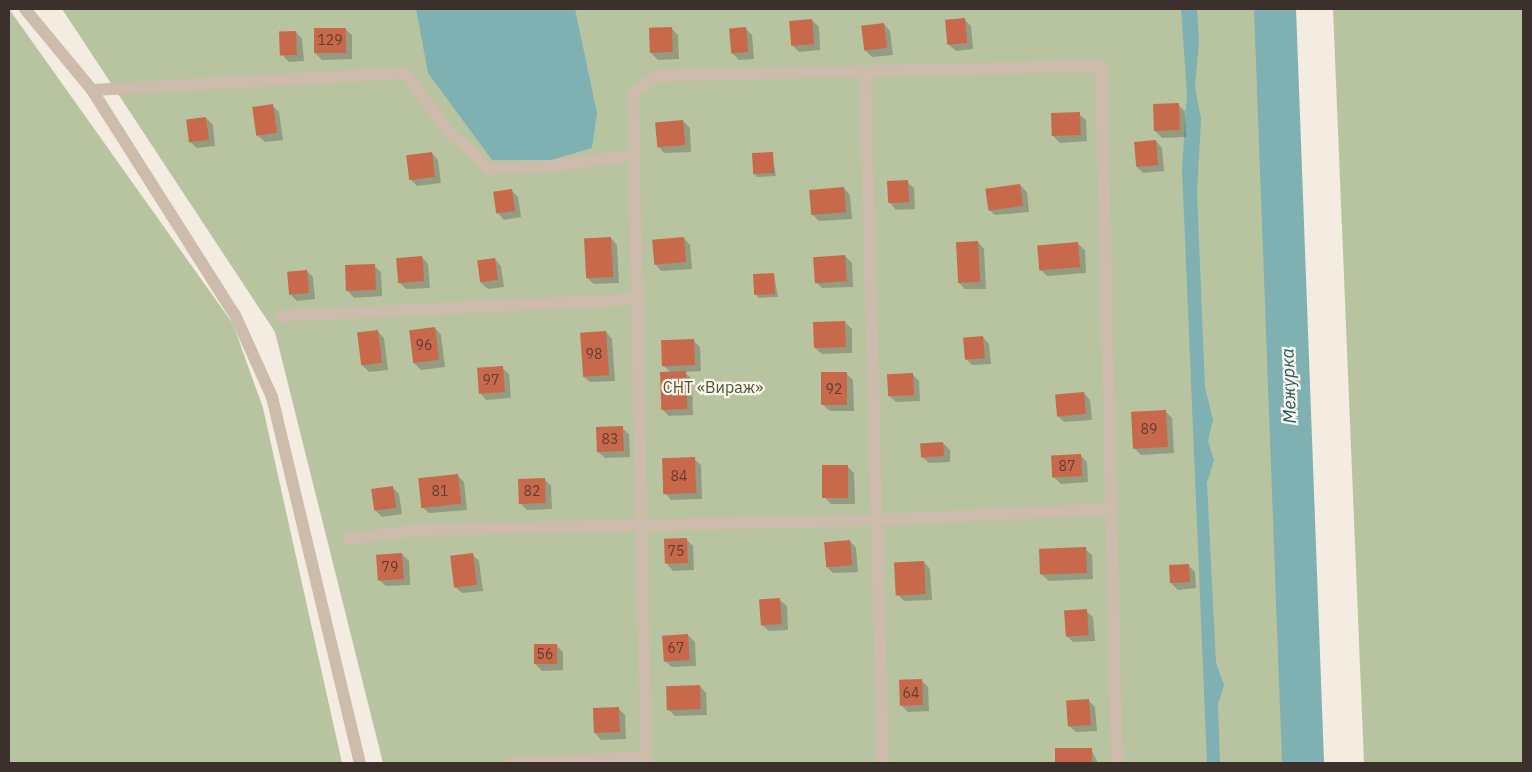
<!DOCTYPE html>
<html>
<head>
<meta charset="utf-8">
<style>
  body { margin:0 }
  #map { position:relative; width:1532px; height:772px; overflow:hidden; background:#f4ebe1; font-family:"IBM Plex Sans",sans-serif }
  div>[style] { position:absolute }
  .green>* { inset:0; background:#b8c4a0 }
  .water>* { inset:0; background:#7fb0b2 }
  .shadow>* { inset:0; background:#0003 }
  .river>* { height:42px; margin:-21px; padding:0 21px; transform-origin:21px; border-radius:21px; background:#7fb0b2 }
  .building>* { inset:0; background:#c8694b; transform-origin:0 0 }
  .service>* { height:12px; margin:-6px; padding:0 6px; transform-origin:6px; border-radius:6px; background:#cdbbac }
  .minor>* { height:12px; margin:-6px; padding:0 6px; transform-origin:6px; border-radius:6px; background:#cdbbac }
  span { translate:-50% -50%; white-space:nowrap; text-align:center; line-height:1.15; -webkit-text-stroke:4.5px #fbf5ee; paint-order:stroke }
  .number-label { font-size:14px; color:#5e3e33 }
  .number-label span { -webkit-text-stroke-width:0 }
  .park-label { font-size:16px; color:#4a5a2e }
  .water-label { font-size:18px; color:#1f5a5e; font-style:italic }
  .frame { position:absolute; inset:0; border:10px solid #3b302b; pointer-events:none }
</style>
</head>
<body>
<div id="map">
  <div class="green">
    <i style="clip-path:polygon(9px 9px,233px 324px,263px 408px,342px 763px,9px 763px)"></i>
    <i style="clip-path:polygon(62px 9px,1259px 9px,1283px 763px,383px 763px,275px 332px)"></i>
    <i style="clip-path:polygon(1333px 9px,1523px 9px,1523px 763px,1364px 763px)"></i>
  </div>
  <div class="water">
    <i style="clip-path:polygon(416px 9px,575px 9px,597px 113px,592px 148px,551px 160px,492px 160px,428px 73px)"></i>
    <i style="clip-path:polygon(1181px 9px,1197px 9px,1199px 42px,1195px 87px,1201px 119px,1197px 192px,1205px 387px,1213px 420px,1208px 441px,1214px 460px,1207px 483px,1216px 663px,1224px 685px,1218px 704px,1220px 763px,1207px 763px,1182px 168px,1187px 93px)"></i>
  </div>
  <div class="shadow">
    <i style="clip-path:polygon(964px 19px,971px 26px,973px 49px,956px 51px,949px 45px)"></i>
    <i style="clip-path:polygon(812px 20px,819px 27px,820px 50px,799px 52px,792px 45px)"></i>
    <i style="clip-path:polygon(884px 24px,890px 31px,893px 55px,872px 57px,865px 50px)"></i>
    <i style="clip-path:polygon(671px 28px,678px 35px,679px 59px,658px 60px,651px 53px)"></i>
    <i style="clip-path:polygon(745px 28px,752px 35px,754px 59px,739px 60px,732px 53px)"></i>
    <i style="clip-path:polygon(345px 29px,352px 35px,352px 59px,322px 60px,315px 53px)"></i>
    <i style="clip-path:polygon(296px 32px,302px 39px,304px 61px,289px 62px,282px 55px)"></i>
    <i style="clip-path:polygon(1178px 105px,1185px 111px,1186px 137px,1162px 138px,1155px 131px)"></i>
    <i style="clip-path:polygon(273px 106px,279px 112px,283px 140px,265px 142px,258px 136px)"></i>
    <i style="clip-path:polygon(1079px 114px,1086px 120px,1087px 141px,1060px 143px,1053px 136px)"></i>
    <i style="clip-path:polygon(206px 118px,213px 125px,215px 146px,197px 148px,190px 142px)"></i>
    <i style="clip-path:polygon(683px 121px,690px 128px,691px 152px,664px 153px,658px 146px)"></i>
    <i style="clip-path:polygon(1156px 141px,1162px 148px,1164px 171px,1143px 173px,1136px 166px)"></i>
    <i style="clip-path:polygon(432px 153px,438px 160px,441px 183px,417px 186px,410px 179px)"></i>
    <i style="clip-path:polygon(772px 153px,776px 176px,757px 177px,754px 174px)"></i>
    <i style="clip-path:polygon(907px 182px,914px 188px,915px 209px,896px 210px,890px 203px)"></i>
    <i style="clip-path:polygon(1020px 185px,1027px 192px,1029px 212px,995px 215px,988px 209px)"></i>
    <i style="clip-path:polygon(844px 188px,850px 195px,852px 219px,819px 221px,812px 214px)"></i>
    <i style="clip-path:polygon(511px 190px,518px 197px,521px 217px,504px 220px,498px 213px)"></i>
    <i style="clip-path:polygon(611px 238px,617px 245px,619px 283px,594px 284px,587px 278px)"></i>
    <i style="clip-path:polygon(684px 238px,690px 245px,692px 269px,661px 271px,655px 264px)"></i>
    <i style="clip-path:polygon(978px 242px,984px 249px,986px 289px,965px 289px,959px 283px)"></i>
    <i style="clip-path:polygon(1078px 244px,1085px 250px,1086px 273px,1047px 276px,1040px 269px)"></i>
    <i style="clip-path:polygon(845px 256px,852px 263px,853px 287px,822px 288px,815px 281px)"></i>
    <i style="clip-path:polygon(422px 257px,428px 264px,430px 288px,406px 289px,399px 282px)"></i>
    <i style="clip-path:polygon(495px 259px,501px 266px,504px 287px,488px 289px,481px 283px)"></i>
    <i style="clip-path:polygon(374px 266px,381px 272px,382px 296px,354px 298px,348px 291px)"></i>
    <i style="clip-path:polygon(307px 271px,313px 277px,315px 299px,297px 301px,290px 294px)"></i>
    <i style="clip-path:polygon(774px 274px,778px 297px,759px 298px,756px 295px)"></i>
    <i style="clip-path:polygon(845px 322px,852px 329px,852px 353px,822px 354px,815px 348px)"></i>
    <i style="clip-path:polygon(435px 328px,441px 335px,445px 367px,421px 370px,414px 363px)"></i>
    <i style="clip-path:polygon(377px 331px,384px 338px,388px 370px,369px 372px,362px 365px)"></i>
    <i style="clip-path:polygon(606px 332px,612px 339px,615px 381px,590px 382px,583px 376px)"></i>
    <i style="clip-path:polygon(983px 337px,989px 344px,991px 364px,972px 365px,965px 358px)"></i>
    <i style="clip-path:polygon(693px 340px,700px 347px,701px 371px,684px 372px,692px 379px,693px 415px,669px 416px,663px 410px,671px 373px,664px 366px)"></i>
    <i style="clip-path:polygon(502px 368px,509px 374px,511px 398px,486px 400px,480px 393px)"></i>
    <i style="clip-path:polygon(846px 373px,853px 380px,854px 411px,830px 411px,823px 405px)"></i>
    <i style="clip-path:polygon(912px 374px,919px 381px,920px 401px,896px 402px,889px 396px)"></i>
    <i style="clip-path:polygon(1084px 393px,1090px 400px,1092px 420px,1064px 422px,1057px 415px)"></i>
    <i style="clip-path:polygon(1165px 411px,1172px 418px,1174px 453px,1141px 455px,1134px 448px)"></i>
    <i style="clip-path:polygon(622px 428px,629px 434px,630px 457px,605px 458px,598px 452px)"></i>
    <i style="clip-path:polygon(943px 443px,950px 450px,950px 462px,929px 463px,922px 457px)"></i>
    <i style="clip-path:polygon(1080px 455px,1087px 462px,1088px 482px,1061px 484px,1054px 477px)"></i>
    <i style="clip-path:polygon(694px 459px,701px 465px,702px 499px,671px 500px,665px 493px)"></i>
    <i style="clip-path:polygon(847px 466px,854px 473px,855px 504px,831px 504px,824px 497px)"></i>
    <i style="clip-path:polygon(457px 475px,464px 482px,467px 510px,429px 513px,422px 507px)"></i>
    <i style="clip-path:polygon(544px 479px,551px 486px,552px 509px,527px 510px,520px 503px)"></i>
    <i style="clip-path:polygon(392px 487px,399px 494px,402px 514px,382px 517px,376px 511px)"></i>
    <i style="clip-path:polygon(686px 539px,693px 546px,694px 570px,673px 571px,667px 564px)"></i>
    <i style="clip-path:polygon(850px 541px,856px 548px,858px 572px,833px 573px,827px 567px)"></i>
    <i style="clip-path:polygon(1085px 549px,1092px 555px,1093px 579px,1049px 581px,1042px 575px)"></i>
    <i style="clip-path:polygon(402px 554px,409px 561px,410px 585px,386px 586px,379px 580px)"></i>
    <i style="clip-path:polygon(472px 554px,479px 561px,483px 591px,462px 593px,455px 587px)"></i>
    <i style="clip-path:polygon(924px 562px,930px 569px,932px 600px,904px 601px,898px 595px)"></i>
    <i style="clip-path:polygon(1188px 565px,1195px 572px,1196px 588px,1178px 590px,1171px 583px)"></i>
    <i style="clip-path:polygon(780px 600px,787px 606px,788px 630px,769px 631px,762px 625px)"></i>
    <i style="clip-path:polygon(1086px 611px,1093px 617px,1095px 641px,1073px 642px,1067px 636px)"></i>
    <i style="clip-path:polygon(688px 635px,695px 642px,696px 666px,672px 667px,665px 661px)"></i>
    <i style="clip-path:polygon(556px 645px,563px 652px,563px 670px,542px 671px,535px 664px)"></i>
    <i style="clip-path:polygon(921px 680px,928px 687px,929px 711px,908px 712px,902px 706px)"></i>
    <i style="clip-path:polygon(700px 686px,706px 693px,707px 715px,675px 716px,668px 709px)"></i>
    <i style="clip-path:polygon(1089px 701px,1095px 707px,1097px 731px,1076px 732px,1069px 726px)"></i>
    <i style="clip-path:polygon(618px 708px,625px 715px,626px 739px,601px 740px,595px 733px)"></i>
    <i style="clip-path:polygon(1091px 749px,1098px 763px,1057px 763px,1056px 750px)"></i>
  </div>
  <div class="river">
    <i style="left:1275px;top:9px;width:755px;rotate:87.87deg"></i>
  </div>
  <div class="building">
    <i style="left:965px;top:18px;width:25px;height:20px;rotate:85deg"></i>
    <i style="left:812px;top:19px;width:25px;height:23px;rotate:85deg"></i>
    <i style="left:884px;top:23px;width:25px;height:23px;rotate:83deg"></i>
    <i style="left:672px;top:27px;width:25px;height:23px;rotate:88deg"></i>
    <i style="left:746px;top:27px;width:25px;height:17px;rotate:85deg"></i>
    <i style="left:314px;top:28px;width:32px;height:25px"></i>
    <i style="left:296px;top:31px;width:24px;height:17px;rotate:88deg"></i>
    <i style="left:1179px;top:103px;width:27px;height:26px;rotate:88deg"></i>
    <i style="left:273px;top:104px;width:29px;height:21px;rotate:82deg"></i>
    <i style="left:1080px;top:112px;width:23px;height:29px;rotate:88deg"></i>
    <i style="left:206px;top:117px;width:23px;height:20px;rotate:83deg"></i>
    <i style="left:683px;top:120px;width:25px;height:28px;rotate:85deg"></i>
    <i style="left:1156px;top:140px;width:25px;height:22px;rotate:85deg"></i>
    <i style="left:432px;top:152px;width:25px;height:26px;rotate:83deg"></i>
    <i style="left:773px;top:152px;width:21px;height:21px;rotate:87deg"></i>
    <i style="left:908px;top:180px;width:22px;height:21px;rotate:87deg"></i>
    <i style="left:1020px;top:184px;width:22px;height:35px;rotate:82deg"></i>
    <i style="left:844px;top:187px;width:25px;height:35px;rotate:85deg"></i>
    <i style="left:512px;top:189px;width:22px;height:19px;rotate:82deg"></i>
    <i style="left:611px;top:237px;width:40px;height:27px;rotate:87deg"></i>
    <i style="left:684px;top:237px;width:25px;height:32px;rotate:85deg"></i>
    <i style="left:978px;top:241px;width:41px;height:22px;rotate:87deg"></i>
    <i style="left:1078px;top:242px;width:25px;height:41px;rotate:85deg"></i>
    <i style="left:845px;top:255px;width:26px;height:32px;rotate:86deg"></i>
    <i style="left:422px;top:256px;width:25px;height:26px;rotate:85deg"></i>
    <i style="left:495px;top:258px;width:22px;height:18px;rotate:82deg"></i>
    <i style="left:375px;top:264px;width:26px;height:30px;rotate:88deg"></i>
    <i style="left:307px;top:270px;width:23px;height:20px;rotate:85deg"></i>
    <i style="left:774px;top:273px;width:21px;height:21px;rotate:87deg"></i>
    <i style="left:845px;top:321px;width:26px;height:32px;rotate:88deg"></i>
    <i style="left:435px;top:327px;width:33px;height:26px;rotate:83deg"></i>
    <i style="left:378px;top:330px;width:33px;height:21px;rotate:83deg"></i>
    <i style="left:606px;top:331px;width:44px;height:26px;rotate:86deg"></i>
    <i style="left:983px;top:336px;width:22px;height:20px;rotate:85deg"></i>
    <i style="left:694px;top:339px;width:26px;height:33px;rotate:88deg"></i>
    <i style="left:503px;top:366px;width:26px;height:26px;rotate:86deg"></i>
    <i style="left:686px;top:371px;width:38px;height:26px;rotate:88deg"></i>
    <i style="left:847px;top:372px;width:33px;height:26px;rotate:90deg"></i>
    <i style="left:913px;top:373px;width:22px;height:26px;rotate:87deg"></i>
    <i style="left:1084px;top:392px;width:22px;height:29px;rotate:85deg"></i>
    <i style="left:1166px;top:410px;width:37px;height:35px;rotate:87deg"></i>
    <i style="left:623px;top:426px;width:25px;height:27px;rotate:88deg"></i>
    <i style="left:943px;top:442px;width:14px;height:23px;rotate:86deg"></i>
    <i style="left:1081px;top:454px;width:22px;height:30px;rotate:87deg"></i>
    <i style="left:695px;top:457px;width:36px;height:33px;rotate:88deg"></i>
    <i style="left:822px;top:465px;width:26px;height:33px"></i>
    <i style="left:458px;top:474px;width:30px;height:40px;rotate:84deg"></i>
    <i style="left:545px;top:478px;width:25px;height:27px;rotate:88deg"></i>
    <i style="left:393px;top:486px;width:22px;height:22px;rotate:82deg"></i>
    <i style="left:687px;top:538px;width:25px;height:23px;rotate:88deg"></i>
    <i style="left:850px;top:540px;width:25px;height:26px;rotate:85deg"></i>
    <i style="left:1086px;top:547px;width:26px;height:47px;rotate:88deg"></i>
    <i style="left:402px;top:553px;width:26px;height:26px;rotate:86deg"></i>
    <i style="left:473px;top:553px;width:32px;height:23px;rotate:83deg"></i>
    <i style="left:924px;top:561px;width:33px;height:30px;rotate:87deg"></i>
    <i style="left:1189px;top:564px;width:18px;height:20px;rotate:87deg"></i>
    <i style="left:780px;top:598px;width:26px;height:21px;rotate:86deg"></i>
    <i style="left:1087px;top:609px;width:26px;height:23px;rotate:86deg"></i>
    <i style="left:688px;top:634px;width:26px;height:26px;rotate:86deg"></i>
    <i style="left:557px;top:644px;width:20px;height:23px;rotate:90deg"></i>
    <i style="left:922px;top:679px;width:26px;height:23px;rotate:88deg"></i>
    <i style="left:700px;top:685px;width:24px;height:34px;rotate:88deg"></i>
    <i style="left:1089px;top:699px;width:26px;height:23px;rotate:86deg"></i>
    <i style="left:619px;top:707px;width:25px;height:26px;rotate:88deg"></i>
    <i style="left:1092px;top:748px;width:15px;height:37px;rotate:90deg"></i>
  </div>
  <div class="service">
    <i style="left:865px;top:71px;width:692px;rotate:88.51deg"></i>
    <i style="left:92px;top:90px;width:313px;rotate:-3.1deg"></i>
    <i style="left:405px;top:73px;width:74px;rotate:53.3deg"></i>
    <i style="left:449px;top:132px;width:55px;rotate:42.1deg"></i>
    <i style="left:490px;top:169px;width:62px;rotate:-2.8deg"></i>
    <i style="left:552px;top:166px;width:81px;rotate:-7.8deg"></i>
    <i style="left:282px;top:316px;width:356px;rotate:-2.7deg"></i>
    <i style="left:349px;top:539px;width:69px;rotate:-7.5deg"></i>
    <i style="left:417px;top:530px;width:460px;rotate:-1.2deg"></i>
    <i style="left:877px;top:520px;width:235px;rotate:-2.7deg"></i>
    <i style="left:512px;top:763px;width:134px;rotate:-2.6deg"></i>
    <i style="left:646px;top:763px;width:670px;rotate:-91.11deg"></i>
    <i style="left:633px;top:93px;width:29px;rotate:-36deg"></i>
    <i style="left:656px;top:76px;width:445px;rotate:-1.3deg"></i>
    <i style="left:1101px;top:66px;width:697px;rotate:88.68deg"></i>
  </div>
  <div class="minor">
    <i style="left:25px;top:9px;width:105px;rotate:50.4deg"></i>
    <i style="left:92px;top:90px;width:267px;rotate:57.6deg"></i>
    <i style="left:235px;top:315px;width:90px;rotate:65.7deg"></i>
    <i style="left:272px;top:397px;width:376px;rotate:76.5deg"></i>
  </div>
  <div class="number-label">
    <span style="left:330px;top:40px">129</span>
    <span style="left:424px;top:345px">96</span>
    <span style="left:594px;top:354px">98</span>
    <span style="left:491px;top:380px">97</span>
    <span style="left:834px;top:389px">92</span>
    <span style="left:1149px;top:429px">89</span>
    <span style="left:610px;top:439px">83</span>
    <span style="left:1067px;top:466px">87</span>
    <span style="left:679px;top:476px">84</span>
    <span style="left:440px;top:491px">81</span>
    <span style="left:532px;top:491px">82</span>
    <span style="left:676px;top:551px">75</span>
    <span style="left:390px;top:567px">79</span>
    <span style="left:676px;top:648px">67</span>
    <span style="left:545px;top:654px">56</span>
    <span style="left:911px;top:693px">64</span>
  </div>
  <div class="park-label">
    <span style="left:713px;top:387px">СНТ «Вираж»</span>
  </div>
  <div class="water-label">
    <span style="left:1289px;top:386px;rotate:-92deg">Межурка</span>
  </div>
  <div class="frame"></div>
</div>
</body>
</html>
